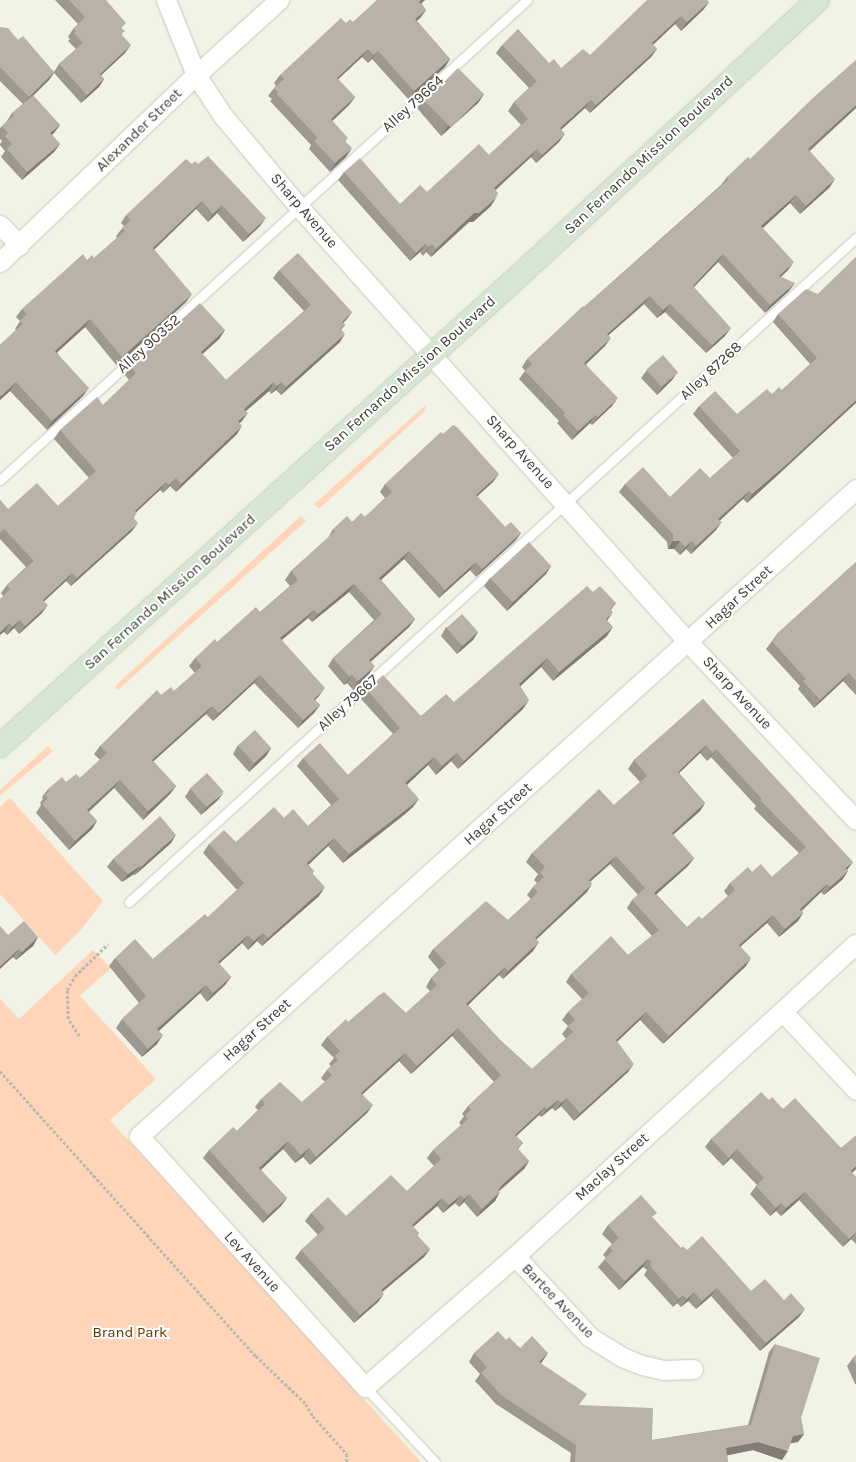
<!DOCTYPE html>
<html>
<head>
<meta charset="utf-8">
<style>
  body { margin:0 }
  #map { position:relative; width:856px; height:1462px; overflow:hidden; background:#f2f3e7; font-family:Karla,sans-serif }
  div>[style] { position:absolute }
  .green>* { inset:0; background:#ffd5b9 }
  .path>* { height:2.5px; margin-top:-1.25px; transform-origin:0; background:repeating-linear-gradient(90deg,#b8b9b0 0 3px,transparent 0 5px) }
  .roads { filter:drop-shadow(0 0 1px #c6c7bc) drop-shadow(0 0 1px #c6c7bc) }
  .lane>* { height:9px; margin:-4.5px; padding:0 4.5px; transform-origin:4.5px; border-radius:4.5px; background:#fff }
  .street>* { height:19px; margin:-9.5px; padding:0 9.5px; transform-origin:9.5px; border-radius:9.5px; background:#fff }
  .secondary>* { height:22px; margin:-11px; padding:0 11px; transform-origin:11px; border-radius:11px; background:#d6e6d3 }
  .wall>* { inset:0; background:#9e9990 }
  .shaded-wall>* { inset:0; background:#817d76 }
  .building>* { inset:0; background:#b8b2a8; transform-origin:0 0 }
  span { translate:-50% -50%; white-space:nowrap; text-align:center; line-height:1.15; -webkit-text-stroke:4px #fff; paint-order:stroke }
  .street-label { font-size:15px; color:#3c3c38 }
  .park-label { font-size:15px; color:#663100 }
</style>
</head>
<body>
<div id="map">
  <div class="green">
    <i style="clip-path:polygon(427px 404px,424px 412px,319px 509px,314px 504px)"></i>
    <i style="clip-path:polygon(301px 516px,306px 521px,118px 690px,115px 686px)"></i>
    <i style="clip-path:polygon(48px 746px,53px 751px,0 796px,0 790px)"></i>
    <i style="clip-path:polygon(10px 798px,103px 901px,80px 931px,55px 955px,0 894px,0 807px)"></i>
    <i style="clip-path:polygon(93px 950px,111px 968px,80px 996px,156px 1079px,110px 1120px,421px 1462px,0 1462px,0 999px,19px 1019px)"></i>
  </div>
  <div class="path">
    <i style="left:79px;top:1036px;width:20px;rotate:-123deg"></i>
    <i style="left:68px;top:1019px;width:29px;rotate:-92deg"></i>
    <i style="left:67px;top:990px;width:16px;rotate:-60deg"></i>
    <i style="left:75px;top:976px;width:46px;rotate:-44.1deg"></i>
    <i style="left:0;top:1071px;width:383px;rotate:48.1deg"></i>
    <i style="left:256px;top:1356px;width:69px;rotate:43.8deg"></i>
    <i style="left:306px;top:1404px;width:14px;rotate:60deg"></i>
    <i style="left:313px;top:1416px;width:51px;rotate:48.2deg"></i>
    <i style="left:347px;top:1454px;width:8px;rotate:90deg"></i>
  </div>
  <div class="roads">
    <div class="lane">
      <i style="left:0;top:480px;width:713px;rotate:-42.33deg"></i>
      <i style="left:129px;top:902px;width:985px;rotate:-42.41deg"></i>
      <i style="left:365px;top:1387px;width:103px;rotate:47deg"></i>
    </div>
    <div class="street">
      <i style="left:166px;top:0;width:81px;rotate:68.2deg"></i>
      <i style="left:196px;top:75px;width:49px;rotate:56.6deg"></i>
      <i style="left:223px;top:116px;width:119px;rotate:50.1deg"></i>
      <i style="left:299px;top:207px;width:585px;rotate:48.19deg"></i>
      <i style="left:689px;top:643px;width:243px;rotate:46.7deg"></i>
      <i style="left:0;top:225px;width:28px;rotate:46deg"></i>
      <i style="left:0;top:262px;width:271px;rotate:-43.7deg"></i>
      <i style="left:196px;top:75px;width:112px;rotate:-42.1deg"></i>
      <i style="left:856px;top:489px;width:966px;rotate:137.94deg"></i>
      <i style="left:139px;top:1136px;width:338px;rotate:48deg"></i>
      <i style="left:365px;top:1387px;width:199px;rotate:-41.1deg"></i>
      <i style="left:515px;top:1256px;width:462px;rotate:-42.5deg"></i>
      <i style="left:783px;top:1012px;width:107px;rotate:46.9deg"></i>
      <i style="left:515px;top:1256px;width:110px;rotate:47.2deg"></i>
      <i style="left:590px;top:1337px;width:38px;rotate:32deg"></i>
      <i style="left:622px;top:1357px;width:22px;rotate:22deg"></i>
      <i style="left:642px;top:1365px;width:22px;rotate:13deg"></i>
      <i style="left:663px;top:1370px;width:30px;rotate:-2deg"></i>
    </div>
    <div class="secondary">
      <i style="left:0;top:746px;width:687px;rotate:-42.17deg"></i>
      <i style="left:509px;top:285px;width:420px;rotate:-42.7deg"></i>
    </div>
  </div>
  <div class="wall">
    <i style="clip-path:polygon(55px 0,106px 0,122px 29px,122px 35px,125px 53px,101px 75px,104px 79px,99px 87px,81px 103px,54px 73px,49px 80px,33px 96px,60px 125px,52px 135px,60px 144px,54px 152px,22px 180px,1px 157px,5px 151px,0 145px,0 144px,2px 141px,0 139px,0 128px,7px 121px,12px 113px,23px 104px,0 81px,0 27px,18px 40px,54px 72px,59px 64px,76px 49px,68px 41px,70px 39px,68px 37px,73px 29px,78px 24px)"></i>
    <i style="clip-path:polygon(376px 0,425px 0,421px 3px,426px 10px,420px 18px,417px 21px,450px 59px,445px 67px,409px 100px,372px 59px,368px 63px,362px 57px,338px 79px,355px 97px,349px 105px,332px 121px,346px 141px,346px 157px,330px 172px,309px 149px,311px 145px,270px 101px,272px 99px,268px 96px,274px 88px,276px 86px,274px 83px,280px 75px,346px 23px,353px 22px,368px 9px,377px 0)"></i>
    <i style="clip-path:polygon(709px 2px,703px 10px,681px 31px,675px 24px,653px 45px,657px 49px,651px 57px,590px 113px,585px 108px,561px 130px,559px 142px,536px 163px,531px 157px,496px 190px,491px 206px,473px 222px,469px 222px,431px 257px,426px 252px,423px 256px,420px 252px,410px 261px,338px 180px,344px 172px,400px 204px,427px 192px,489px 155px,521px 125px,508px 111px,514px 102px,529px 88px,496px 53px,502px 45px,561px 68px)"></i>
    <i style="clip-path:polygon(484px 94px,478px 103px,441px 136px,417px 108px,423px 100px)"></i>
    <i style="clip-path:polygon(856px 108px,810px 151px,830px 187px,800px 214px,790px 203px,763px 228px,788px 270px,781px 277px,789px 291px,765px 313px,718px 262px,694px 287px,725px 336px,706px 353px,665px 312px,657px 318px,644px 304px,608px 335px,605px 346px,586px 364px,612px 406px,592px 425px,590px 423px,572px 440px,557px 423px,559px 421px,519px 379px,525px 371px,522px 367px,527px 359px,584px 307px,721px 185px,727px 177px,750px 159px)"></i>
    <i style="clip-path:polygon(192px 164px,260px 226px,243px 242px,217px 213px,208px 222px,196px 209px,154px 250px,186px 302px,117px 366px,85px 327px,57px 352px,83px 396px,47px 430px,10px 391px,0 400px,0 345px,16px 330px,15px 329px,20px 321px,16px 317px,22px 309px,87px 260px,94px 258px,117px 238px,116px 236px,124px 226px,121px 223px,126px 215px)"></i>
    <i style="clip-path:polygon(856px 257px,780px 473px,747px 503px,743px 499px,720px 520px,716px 530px,691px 554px,686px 549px,680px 555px,674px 549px,668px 549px,667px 542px,619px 492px,625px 484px,670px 497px,710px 478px,733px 458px,693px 414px,699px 406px,737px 414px,772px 394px,782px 390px,810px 364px,773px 322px,778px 314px,818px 294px)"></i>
    <i style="clip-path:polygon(279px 270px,352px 312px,346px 320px,343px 323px,345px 325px,341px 330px,340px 342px,281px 395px,276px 390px,271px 394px,269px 391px,246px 411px,242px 421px,240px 423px,237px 434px,176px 492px,170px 486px,163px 493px,160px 490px,136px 512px,134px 518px,132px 531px,71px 586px,66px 581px,44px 601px,42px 613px,19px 634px,14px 628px,7px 635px,4px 632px,3px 596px,1px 593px,7px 585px,26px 567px,0 539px,0 500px,8px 509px,58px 506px,89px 478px,54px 439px,60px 430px,103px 405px,129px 380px,125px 375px,130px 366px,225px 330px,219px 339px,202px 354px,226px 380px,304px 311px,273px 278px)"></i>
    <i style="clip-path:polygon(647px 370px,672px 380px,657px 395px,641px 378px)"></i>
    <i style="clip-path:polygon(493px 482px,477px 496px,505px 527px,521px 533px,515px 541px,476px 577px,470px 570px,439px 598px,404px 559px,381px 580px,415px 619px,409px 627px,371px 661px,369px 674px,353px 690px,347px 683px,344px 685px,328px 666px,333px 658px,374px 620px,349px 592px,312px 622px,308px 618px,282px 640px,319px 696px,315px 700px,320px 705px,314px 713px,298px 728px,254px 683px,213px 721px,206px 714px,153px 761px,176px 786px,170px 794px,143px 820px,114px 788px,89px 812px,97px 821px,92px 829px,69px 850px,36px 813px,41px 805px,40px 803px,43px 799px,42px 797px,48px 789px,66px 782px,80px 778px,100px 760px,94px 754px,100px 746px,161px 695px,174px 691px,195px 673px,189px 666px,195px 658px,260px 612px,290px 586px,285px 580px,291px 571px,328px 538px,333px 529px,365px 517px,385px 498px,380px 492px,385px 484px)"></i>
    <i style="clip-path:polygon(856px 562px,856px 695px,843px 681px,814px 708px,798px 689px,800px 686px,766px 649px,778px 633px)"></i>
    <i style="clip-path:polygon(551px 566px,546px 574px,507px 611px,484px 586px,490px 578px)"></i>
    <i style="clip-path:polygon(593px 592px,616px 603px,611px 610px,607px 621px,607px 636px,553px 681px,541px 667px,520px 686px,523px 709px,458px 769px,451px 761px,436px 775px,428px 765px,407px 785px,413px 807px,405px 814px,343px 863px,328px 846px,308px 865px,314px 871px,312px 874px,319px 896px,262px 946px,257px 941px,248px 950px,242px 943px,219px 964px,231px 977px,225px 985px,207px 1002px,200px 993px,159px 1031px,157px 1044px,142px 1057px,116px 1028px,122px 1019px,139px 1003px,109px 966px,115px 958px,153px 959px,208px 917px,237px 890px,203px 853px,209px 844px,236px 842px,284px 818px,308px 826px,331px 805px,297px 766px,303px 758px,348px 775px,393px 734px,361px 699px,367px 690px,421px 716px,454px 702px)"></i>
    <i style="clip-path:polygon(446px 627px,478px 632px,473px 640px,457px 654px,441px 636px)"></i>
    <i style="clip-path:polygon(evenodd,703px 699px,848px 871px,842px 880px,824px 895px,821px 892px,802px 911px,803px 913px,798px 921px,779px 937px,767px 923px,741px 946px,746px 966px,663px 1044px,640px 1020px,617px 1042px,628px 1072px,574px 1121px,561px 1106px,555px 1111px,552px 1108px,541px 1117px,539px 1115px,516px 1136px,523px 1143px,518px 1149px,529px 1161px,524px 1169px,499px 1191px,495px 1201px,477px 1217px,464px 1202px,459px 1207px,455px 1203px,443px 1213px,437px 1206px,413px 1227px,419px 1233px,417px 1236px,430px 1249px,424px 1257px,382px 1292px,378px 1302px,354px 1323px,295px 1258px,301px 1250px,318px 1235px,305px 1221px,311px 1213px,346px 1216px,407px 1191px,434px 1166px,427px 1158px,433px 1150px,461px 1125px,459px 1123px,464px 1116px,462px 1114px,468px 1106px,494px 1082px,452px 1036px,411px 1074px,399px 1061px,363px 1094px,367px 1113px,310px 1165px,303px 1157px,295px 1163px,283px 1149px,261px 1170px,287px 1198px,281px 1206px,263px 1223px,203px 1158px,209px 1150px,237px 1131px,258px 1110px,255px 1107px,261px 1099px,302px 1102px,325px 1082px,321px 1078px,327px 1070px,331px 1066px,329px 1064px,334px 1058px,321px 1045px,327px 1037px,348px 1022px,406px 1013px,430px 991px,426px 987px,431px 978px,439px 970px,428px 957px,433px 949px,508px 920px,531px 899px,527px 895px,533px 887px,537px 883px,534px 880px,538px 874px,526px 862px,532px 853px,614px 805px,640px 782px,628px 769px,634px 760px,703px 699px,700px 753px,707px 761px,711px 757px,756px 806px,754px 809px,799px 853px,772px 877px,752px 872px,730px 883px,724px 891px,728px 896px,702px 919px,687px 927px,656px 894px,688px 866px,694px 858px,673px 835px,700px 811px,705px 803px,679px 773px,700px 753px,703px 699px,610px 864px,638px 895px,632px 900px,627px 908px,652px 936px,628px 955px,571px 974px,566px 982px,582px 999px,568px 1012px,562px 1020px,568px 1026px,562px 1034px,566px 1039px,532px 1069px,499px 1039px,468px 1005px,499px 975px,503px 979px,533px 951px,536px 940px,587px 892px,590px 882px,610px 864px)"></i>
    <i style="clip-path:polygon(238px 745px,271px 748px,266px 756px,249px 772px,233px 754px)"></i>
    <i style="clip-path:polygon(190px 789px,218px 800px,201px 815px,185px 797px)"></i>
    <i style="clip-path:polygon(171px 843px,135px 875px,134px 874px,122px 882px,107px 867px,113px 859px)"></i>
    <i style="clip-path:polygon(8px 935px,38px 937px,33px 946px,16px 960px,13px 957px)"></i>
    <i style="clip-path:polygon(769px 1100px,783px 1109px,841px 1148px,856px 1136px,856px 1169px,852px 1173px,856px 1177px,856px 1244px,851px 1239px,843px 1247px,799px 1200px,781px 1216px,776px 1211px,770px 1216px,750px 1194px,757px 1185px,731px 1158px,723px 1166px,705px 1147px,711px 1139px)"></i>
    <i style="clip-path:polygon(653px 1218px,681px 1248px,687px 1250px,751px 1291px,799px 1317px,760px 1351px,711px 1296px,696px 1309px,688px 1301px,681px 1307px,677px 1303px,673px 1307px,644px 1275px,647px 1270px,643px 1267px,619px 1290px,598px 1267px,606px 1258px,603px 1255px,609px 1247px,612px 1244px,602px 1234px,608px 1225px)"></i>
    <i style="clip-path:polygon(506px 1340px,520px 1348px,548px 1353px,541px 1363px,579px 1405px,652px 1440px,748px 1425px,769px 1352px,775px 1344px,801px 1418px,804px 1434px,798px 1442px,790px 1443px,782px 1460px,753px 1450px,727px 1455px,728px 1462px,570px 1462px,571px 1453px,496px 1404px,475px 1381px,480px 1374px,469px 1362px,474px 1353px)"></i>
    <i style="clip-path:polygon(856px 1355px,856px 1384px,855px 1384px,847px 1366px,853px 1358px)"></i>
  </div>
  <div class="shaded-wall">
    <i style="clip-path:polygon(421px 0,425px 0,414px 10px,419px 2px)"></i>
    <i style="clip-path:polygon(709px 2px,703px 10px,681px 31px,687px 22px)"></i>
    <i style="clip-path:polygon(426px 10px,420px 18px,409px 27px,415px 19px)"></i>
    <i style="clip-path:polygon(681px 16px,675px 24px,646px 51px,652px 43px)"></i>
    <i style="clip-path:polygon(131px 45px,125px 53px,94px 82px,100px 74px)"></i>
    <i style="clip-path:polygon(368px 49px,362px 57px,331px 86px,337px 78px)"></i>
    <i style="clip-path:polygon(657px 49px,651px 57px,590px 113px,596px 105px)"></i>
    <i style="clip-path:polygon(378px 51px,372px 59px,368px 63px,374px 55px)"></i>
    <i style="clip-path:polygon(450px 59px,445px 67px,409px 100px,414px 91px)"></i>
    <i style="clip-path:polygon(54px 72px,49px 80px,23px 105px,29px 97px)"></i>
    <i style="clip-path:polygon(104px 79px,99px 87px,81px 103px,87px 95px)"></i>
    <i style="clip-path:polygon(484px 94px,478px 103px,441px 136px,447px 127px)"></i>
    <i style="clip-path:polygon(355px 97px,349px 105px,325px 128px,331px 119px)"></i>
    <i style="clip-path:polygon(591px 100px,585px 108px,554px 136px,560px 128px)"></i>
    <i style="clip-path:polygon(856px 105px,856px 108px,802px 157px,808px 149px)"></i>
    <i style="clip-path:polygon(60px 125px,54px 133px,45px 141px,50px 133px)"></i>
    <i style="clip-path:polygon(565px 134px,559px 142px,536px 163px,542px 155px)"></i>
    <i style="clip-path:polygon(60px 144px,54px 152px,22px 180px,27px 172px)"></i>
    <i style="clip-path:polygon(352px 148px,346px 157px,330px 172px,335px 163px)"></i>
    <i style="clip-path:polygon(537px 149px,531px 157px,488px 196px,494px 188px)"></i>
    <i style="clip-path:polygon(835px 179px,830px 187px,800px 214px,806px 206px)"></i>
    <i style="clip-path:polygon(796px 195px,790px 203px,756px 234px,761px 226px)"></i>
    <i style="clip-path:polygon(496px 198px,491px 206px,473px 222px,469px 222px,431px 257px,436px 249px,474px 213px)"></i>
    <i style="clip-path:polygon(202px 201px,196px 209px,147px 256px,153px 248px)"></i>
    <i style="clip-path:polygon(222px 205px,217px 213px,208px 222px,213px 214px)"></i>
    <i style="clip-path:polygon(266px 218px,260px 226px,243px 242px,249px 234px)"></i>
    <i style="clip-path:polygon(425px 244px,420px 252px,410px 261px,416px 253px)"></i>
    <i style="clip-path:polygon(432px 244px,423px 256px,429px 247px)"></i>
    <i style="clip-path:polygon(723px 254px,718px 262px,687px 294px,693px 286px)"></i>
    <i style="clip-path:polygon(794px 262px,788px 270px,773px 284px,779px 276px)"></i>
    <i style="clip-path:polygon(795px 283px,789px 291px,765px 313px,770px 305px)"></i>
    <i style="clip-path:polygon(192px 294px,186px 302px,117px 366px,122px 357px)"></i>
    <i style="clip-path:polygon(650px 296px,644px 304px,601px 342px,607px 334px)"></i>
    <i style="clip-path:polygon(670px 304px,665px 312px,657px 318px,663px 310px)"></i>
    <i style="clip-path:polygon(352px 312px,346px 320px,336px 330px,342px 322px)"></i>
    <i style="clip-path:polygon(90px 319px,85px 327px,50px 359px,55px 351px)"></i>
    <i style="clip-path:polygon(731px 328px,725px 336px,706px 353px,712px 345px)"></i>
    <i style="clip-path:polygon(225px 330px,219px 339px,195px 361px,201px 352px)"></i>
    <i style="clip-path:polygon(345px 334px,340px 342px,281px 395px,286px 387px)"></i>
    <i style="clip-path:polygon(611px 338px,605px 346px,579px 371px,584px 363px)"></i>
    <i style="clip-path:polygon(678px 372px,672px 380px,657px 395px,662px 387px)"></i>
    <i style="clip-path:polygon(16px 382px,10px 391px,0 400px,0 397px,1px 396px)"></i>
    <i style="clip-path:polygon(274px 382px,269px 391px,239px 417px,244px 409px)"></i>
    <i style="clip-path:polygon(282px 382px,276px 390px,271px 394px,277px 386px)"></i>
    <i style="clip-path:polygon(89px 388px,83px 396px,47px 430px,52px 421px)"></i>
    <i style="clip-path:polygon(618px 398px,612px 406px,592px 425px,598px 417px)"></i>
    <i style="clip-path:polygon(856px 400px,856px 403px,780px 473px,747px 503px,752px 494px)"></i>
    <i style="clip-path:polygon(248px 413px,242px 421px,232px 430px,238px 421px)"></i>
    <i style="clip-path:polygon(596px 415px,590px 423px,572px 440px,578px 431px)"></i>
    <i style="clip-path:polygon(242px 426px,237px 434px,176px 492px,181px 484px)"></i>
    <i style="clip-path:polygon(499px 474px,493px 482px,470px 503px,476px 495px)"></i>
    <i style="clip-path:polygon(176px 478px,170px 486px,163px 493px,169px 485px)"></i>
    <i style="clip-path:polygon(166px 482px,160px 490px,129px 519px,135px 511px)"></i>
    <i style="clip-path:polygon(749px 491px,743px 499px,713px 527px,718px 519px)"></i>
    <i style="clip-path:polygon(722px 522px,716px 530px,691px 554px,696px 546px)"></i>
    <i style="clip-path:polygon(138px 523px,132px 531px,71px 586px,77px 578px)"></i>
    <i style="clip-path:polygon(521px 533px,515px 541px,476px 577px,482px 569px)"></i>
    <i style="clip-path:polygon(673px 541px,680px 541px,674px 549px,668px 549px)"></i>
    <i style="clip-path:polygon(692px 541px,686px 549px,680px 555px,685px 547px)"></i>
    <i style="clip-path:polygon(409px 551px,404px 559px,373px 587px,379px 578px)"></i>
    <i style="clip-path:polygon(476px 562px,470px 570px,439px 598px,445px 590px)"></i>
    <i style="clip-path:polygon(551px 566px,546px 574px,507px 611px,512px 603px)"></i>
    <i style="clip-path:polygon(72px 573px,66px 581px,37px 608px,43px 600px)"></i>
    <i style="clip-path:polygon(354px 584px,349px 592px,312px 622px,318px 614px)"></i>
    <i style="clip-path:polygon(48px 605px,42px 613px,19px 634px,25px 626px)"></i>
    <i style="clip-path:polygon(314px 610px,308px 618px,274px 646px,280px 638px)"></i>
    <i style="clip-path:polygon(613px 612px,607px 621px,606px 619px)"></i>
    <i style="clip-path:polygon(415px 619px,409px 627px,364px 668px,369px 660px)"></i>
    <i style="clip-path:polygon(20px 620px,14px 628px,7px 635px,12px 627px)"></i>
    <i style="clip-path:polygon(10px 623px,4px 632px,0 635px,0 632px)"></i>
    <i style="clip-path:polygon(613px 627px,607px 636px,553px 681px,559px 672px)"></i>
    <i style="clip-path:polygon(478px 632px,473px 640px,457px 654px,462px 646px)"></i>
    <i style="clip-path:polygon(547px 658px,541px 667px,513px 693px,519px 684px)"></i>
    <i style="clip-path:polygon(375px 666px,369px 674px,353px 690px,358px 681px)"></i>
    <i style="clip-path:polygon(849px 673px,843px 681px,814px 708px,820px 700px)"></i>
    <i style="clip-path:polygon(260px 675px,254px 683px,213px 721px,219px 713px)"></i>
    <i style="clip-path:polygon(352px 675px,347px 683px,344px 685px,350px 677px)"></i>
    <i style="clip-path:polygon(325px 688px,319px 696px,308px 707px,314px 699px)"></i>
    <i style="clip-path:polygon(529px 700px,523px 709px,458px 769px,464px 761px)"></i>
    <i style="clip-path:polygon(320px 705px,314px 713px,298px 728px,303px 720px)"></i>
    <i style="clip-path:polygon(212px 706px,206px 714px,146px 768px,152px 760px)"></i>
    <i style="clip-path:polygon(706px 745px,700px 753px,672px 780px,678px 772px)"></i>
    <i style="clip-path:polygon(271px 748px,266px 756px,249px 772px,255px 763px)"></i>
    <i style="clip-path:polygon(716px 749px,711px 757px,707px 761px)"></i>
    <i style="clip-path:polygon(457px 753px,451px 761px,436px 775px,442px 766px)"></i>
    <i style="clip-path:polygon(434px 757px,428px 765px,399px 792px,405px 783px)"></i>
    <i style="clip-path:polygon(120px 780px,114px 788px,81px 818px,87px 810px)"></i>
    <i style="clip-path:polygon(176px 786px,170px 794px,143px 820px,148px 811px)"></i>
    <i style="clip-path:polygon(224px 792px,218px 800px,201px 815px,207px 807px)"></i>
    <i style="clip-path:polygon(419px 799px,413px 807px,405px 814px,343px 863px,349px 854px)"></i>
    <i style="clip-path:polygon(705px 803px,700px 811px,666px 841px,672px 833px)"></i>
    <i style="clip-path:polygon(97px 821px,92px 829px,69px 850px,75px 841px)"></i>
    <i style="clip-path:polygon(176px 835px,171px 843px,135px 875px,141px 867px)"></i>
    <i style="clip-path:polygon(334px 838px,328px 846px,301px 872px,307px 863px)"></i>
    <i style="clip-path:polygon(616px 856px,610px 864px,583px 888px,589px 880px)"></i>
    <i style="clip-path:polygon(694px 858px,688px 866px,649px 901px,654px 893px)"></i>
    <i style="clip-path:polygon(853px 862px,847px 870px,845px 868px)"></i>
    <i style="clip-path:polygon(140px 866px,134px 874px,122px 882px,128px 874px)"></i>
    <i style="clip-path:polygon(848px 871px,842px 880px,824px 895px,830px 887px)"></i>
    <i style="clip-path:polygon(592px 884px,587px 892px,529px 946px,535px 938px)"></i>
    <i style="clip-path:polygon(827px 884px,821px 892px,794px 917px,800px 909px)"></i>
    <i style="clip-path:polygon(325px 887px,319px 896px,262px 946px,268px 938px)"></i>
    <i style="clip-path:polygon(803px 913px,798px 921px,779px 937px,785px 929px)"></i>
    <i style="clip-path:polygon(773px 915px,767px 923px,733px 953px,739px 945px)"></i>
    <i style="clip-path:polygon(263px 933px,257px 941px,248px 950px,254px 941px)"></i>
    <i style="clip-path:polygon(248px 935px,242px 943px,212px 970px,218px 962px)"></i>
    <i style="clip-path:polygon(38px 937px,33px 946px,16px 960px,22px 952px)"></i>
    <i style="clip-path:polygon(539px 942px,533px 951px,503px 979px,508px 971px)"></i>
    <i style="clip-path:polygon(19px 949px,13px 957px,0 969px,0 966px)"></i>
    <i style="clip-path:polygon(751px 958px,746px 966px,663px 1044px,669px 1036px)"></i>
    <i style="clip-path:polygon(505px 967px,499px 975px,461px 1012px,466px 1004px)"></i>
    <i style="clip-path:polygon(231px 977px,225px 985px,207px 1002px,213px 993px)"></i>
    <i style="clip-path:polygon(206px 985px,200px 993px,151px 1038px,157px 1029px)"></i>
    <i style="clip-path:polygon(646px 1012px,640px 1020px,610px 1048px,616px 1040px)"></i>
    <i style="clip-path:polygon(458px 1028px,452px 1036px,411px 1074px,417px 1066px)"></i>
    <i style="clip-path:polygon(163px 1035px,157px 1044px,142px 1057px,148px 1049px)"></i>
    <i style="clip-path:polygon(405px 1053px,399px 1061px,355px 1101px,361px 1093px)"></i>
    <i style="clip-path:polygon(634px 1064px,628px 1072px,574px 1121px,580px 1113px)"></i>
    <i style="clip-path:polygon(567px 1098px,561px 1106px,555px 1111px,561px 1103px)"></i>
    <i style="clip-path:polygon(558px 1100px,552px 1108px,541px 1117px,547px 1109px)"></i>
    <i style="clip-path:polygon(373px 1105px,367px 1113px,310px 1165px,316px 1157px)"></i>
    <i style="clip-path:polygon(545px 1107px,539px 1115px,509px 1143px,515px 1135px)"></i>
    <i style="clip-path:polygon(288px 1141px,283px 1149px,254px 1176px,259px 1168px)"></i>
    <i style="clip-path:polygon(309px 1148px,303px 1157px,295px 1163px,301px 1155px)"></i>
    <i style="clip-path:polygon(737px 1149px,731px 1158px,723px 1166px,729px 1158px)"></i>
    <i style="clip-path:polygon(529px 1161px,524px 1169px,498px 1192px,492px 1199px,503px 1184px)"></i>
    <i style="clip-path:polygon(856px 1166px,856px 1169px,845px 1179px,851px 1171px)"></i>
    <i style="clip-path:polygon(500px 1192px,495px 1201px,477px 1217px,482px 1209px)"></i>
    <i style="clip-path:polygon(805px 1192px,799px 1200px,781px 1216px,786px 1208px)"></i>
    <i style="clip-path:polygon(469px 1194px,464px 1202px,459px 1207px,464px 1199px)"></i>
    <i style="clip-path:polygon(461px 1195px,455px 1203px,443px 1213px,449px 1205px)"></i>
    <i style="clip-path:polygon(287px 1198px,281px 1206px,263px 1223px,268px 1215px)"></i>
    <i style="clip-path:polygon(442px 1198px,437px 1206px,406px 1233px,412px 1225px)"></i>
    <i style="clip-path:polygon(781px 1203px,776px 1211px,770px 1216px,776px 1208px)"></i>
    <i style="clip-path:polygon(856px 1232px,851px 1239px,843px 1247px,849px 1239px)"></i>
    <i style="clip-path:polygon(430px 1249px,424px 1257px,375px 1298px,381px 1290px)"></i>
    <i style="clip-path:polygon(648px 1259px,643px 1267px,619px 1290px,625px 1281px)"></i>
    <i style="clip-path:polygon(717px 1288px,711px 1296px,696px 1309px,702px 1301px)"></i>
    <i style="clip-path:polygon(694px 1292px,688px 1301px,681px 1307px,687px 1299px)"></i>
    <i style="clip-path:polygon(384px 1294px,378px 1302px,354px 1323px,360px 1315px)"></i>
    <i style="clip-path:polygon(683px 1295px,677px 1303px,673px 1307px,679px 1299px)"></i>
    <i style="clip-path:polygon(805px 1309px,799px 1317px,760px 1351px,766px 1343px)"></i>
    <i style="clip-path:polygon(548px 1353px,542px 1362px,533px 1370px,539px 1362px)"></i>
    <i style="clip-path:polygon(804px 1434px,798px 1442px,787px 1444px,793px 1436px)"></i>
    <i style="clip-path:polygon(758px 1442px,788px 1451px,782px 1460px,753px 1450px,720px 1457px,726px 1448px)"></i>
  </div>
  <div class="building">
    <i style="clip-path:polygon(69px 0,106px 0,126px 23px,121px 28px,125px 31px,121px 34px,131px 45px,100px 74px,104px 79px,87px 95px,59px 64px,83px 43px,74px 33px,76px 31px,73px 29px,85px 17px)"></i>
    <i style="clip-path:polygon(377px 0,421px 0,419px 2px,426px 10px,415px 19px,450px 59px,414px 91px,378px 51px,374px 55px,368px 49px,337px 78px,355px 97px,331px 119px,348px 138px,345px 141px,352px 148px,335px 163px,314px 141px,318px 138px,276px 93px,278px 92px,274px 88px,284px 79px,280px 75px,341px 18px,346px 23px,350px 19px,353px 22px)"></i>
    <i style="clip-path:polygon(647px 0,707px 0,709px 2px,687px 22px,681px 16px,652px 43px,657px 49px,596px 105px,591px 100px,560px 128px,565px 134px,542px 155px,537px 149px,494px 188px,498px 193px,496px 198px,479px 213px,474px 213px,436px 249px,432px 244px,429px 247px,425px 244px,416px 253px,344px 172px,360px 158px,400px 204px,420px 185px,427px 192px,479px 144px,489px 155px,528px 119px,514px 102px,537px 81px,502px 45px,518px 29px,549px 63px,554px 59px,561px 68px,583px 49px,590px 55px)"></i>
    <i style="clip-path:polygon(0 27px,8px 28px,18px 40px,23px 36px,54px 72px,29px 97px,1px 68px,0 68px)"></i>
    <i style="clip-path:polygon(856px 60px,856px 105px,808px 149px,835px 179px,806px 206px,796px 195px,761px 226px,794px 262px,779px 276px,795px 283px,770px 305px,723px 254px,693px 286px,731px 328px,712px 345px,670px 304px,663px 310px,650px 296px,607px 334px,611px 338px,584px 363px,618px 398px,598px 417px,596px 415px,578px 431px,563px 415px,565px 413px,525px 371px,532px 364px,527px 359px,583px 306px,584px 307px,729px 179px,727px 177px,748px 157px,750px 159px,815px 96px)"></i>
    <i style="left:458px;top:68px;width:37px;height:47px;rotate:45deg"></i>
    <i style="clip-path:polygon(33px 95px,60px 125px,50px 133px,60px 144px,27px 172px,7px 149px,12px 144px,5px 136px,8px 133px,2px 126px,14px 115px,12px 113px)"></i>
    <i style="clip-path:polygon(208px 156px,266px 218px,249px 234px,222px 205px,213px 214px,202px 201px,153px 248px,192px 294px,122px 357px,90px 319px,55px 351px,89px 388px,52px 421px,16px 382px,1px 396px,0 395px,0 345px,23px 324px,20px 321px,27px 314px,22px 309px,83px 254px,87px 260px,92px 255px,94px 258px,125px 231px,122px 228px,131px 220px,126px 215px,186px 159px,192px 164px,195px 161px,198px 164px)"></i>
    <i style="clip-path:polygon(298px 253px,352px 312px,342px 322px,345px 325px,340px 328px,345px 334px,286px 387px,282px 382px,277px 386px,274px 382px,244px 409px,248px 413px,238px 421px,242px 426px,181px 484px,176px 478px,169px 485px,166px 482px,135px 511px,137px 513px,133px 517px,138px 523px,77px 578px,72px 573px,43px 600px,48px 605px,25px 626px,20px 620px,12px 627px,10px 623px,0 632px,0 599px,10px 589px,7px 585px,34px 561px,4px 529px,0 533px,0 500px,8px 509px,37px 483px,58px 506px,96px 471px,60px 430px,97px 397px,103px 405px,136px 373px,130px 366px,200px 303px,225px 330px,201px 352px,226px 380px,311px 305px,279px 270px)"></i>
    <i style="clip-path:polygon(856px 257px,856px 400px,786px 465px,752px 494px,749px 491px,718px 519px,722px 522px,696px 546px,692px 541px,685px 547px,680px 541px,673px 541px,673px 534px,625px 484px,643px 467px,670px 497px,700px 468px,710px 478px,740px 451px,699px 406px,715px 391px,737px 414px,767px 389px,772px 394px,779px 387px,782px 390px,817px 358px,778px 314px,806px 289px,818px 294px)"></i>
    <i style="left:663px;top:355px;width:23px;height:22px;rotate:49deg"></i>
    <i style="clip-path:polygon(453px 425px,457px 427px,499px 474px,476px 495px,505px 527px,511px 522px,521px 533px,482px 569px,476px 562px,445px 590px,409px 551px,379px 578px,415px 619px,369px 660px,375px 666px,358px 681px,352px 675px,350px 677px,333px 658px,382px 614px,354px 584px,318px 614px,314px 610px,280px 638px,325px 688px,314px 699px,320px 705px,303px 720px,260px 675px,219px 713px,212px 706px,152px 760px,176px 786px,148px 811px,120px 780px,87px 810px,97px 821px,75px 841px,42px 804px,48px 798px,45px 795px,49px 791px,48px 789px,62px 777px,66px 782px,76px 774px,80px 778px,107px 753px,100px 746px,157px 690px,161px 695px,171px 687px,174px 691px,202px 666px,195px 658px,215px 639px,217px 642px,256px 607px,260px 612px,298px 580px,291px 571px,335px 531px,333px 529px,347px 516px,352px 522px,361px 513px,365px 517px,392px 492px,385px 484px,441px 432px,443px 434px)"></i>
    <i style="left:529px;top:542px;width:33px;height:53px;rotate:47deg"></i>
    <i style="clip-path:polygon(856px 562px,856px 681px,849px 673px,820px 700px,803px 681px,806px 679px,772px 641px,779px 634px,778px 633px)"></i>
    <i style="clip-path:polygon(587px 586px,593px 592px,600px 586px,616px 603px,610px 609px,613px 612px,606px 619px,613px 627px,559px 672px,547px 658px,519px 684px,529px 700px,464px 761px,457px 753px,442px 766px,434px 757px,405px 783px,419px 799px,411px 806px,349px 854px,334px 838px,307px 863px,314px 871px,312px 873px,325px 887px,268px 938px,263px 933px,254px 941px,248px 935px,218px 962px,231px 977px,213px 993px,206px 985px,157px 1029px,163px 1035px,148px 1049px,122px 1019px,146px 996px,115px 958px,135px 939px,153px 959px,205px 914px,208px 917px,244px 883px,209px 844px,224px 830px,236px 842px,274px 807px,284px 818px,293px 809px,308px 826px,339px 799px,303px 758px,320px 743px,348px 775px,400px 728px,367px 690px,383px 675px,421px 716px,446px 694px,454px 702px)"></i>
    <i style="left:462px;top:614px;width:24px;height:21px;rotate:48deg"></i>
    <i style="clip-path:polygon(evenodd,703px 699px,853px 862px,845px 868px,848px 871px,830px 887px,827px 884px,800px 909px,803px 913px,785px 929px,773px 915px,739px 945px,751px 958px,669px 1036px,646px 1012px,616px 1040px,634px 1064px,580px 1113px,567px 1098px,561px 1103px,558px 1100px,547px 1109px,545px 1107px,515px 1135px,523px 1143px,517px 1148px,529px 1161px,503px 1184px,498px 1190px,500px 1192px,482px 1209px,469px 1194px,464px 1199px,461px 1195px,449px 1205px,442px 1198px,412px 1225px,419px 1233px,417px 1235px,430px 1249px,381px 1290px,384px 1294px,360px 1315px,301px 1250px,325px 1228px,311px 1213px,328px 1197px,346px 1216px,391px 1175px,407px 1191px,441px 1159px,433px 1150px,468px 1119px,465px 1115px,471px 1110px,468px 1106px,501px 1075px,458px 1028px,417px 1066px,405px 1053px,361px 1093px,373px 1105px,316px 1157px,309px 1148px,301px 1155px,288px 1141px,259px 1168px,287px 1198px,268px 1215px,209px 1150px,233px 1127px,237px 1131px,265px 1104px,261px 1099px,280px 1082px,302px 1102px,332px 1075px,327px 1070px,338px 1060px,335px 1056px,340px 1051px,327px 1037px,346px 1019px,348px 1022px,378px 996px,384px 992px,406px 1013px,437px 985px,431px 978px,446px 963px,433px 949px,486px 901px,508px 920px,538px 892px,533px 887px,544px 877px,540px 872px,545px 867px,532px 853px,599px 789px,614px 805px,647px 776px,634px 760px,703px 699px,706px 745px,713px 753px,716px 749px,762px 799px,760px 800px,806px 847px,772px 877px,761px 864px,752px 872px,748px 867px,730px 883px,735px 890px,702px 919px,699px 916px,687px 927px,654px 893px,694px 858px,672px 833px,705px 803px,678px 772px,706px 745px,703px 699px,616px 856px,645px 888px,632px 900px,659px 930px,628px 955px,611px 936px,571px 974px,589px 993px,568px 1012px,575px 1020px,568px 1026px,573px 1032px,532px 1069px,499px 1039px,466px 1004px,505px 967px,508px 971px,539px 942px,535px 938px,592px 884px,589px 880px,616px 856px)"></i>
    <i style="left:255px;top:730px;width:24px;height:23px;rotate:48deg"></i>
    <i style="left:207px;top:773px;width:25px;height:23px;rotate:48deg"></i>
    <i style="clip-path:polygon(160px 816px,176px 835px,141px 867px,140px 866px,128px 874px,113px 859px)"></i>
    <i style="clip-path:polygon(24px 921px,38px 937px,22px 952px,19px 949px,0 966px,0 926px,8px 935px)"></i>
    <i style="clip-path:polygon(761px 1092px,769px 1100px,772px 1097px,783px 1109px,795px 1098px,841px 1148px,855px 1136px,856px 1136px,856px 1166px,851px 1171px,856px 1177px,856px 1232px,849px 1239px,805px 1192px,786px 1208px,781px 1203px,776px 1208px,756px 1186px,764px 1178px,737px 1149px,729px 1158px,711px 1139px)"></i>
    <i style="clip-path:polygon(641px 1195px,657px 1213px,652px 1217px,681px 1248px,683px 1246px,687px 1250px,702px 1236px,751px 1291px,765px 1279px,784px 1300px,791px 1293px,805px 1309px,766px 1343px,717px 1288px,702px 1301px,694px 1292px,687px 1299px,683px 1295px,679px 1299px,650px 1266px,652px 1262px,648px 1259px,625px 1281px,604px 1259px,613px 1251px,609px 1247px,619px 1238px,608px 1225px)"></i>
    <i style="clip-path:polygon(498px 1331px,506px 1340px,509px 1337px,520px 1348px,532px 1336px,548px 1353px,539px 1362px,587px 1394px,579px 1405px,653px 1408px,652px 1440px,751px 1425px,775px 1344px,820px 1358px,801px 1418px,804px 1434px,793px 1436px,788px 1451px,758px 1442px,726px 1448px,728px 1462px,575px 1462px,576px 1445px,501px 1395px,481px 1373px,487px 1367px,474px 1353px)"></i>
    <i style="clip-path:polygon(856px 1355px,856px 1365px,853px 1358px)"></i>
  </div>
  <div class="street-label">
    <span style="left:413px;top:104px;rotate:-42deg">Alley 79664</span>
    <span style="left:139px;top:130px;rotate:-44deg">Alexander Street</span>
    <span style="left:649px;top:155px;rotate:-43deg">San Fernando Mission Boulevard</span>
    <span style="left:304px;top:211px;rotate:49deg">Sharp Avenue</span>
    <span style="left:149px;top:344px;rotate:-42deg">Alley 90352</span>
    <span style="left:711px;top:371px;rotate:-43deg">Alley 87268</span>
    <span style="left:410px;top:374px;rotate:-42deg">San Fernando Mission Boulevard</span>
    <span style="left:520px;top:452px;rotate:48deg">Sharp Avenue</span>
    <span style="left:170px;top:592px;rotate:-42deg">San Fernando Mission Boulevard</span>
    <span style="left:739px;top:597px;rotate:-43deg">Hagar Street</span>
    <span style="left:737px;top:693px;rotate:47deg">Sharp Avenue</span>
    <span style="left:348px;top:703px;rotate:-42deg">Alley 79667</span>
    <span style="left:498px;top:814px;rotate:-42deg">Hagar Street</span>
    <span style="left:257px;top:1030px;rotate:-42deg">Hagar Street</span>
    <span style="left:612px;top:1167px;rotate:-42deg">Maclay Street</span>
    <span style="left:252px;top:1262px;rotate:48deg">Lev Avenue</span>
    <span style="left:558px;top:1301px;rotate:46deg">Bartee Avenue</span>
  </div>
  <div class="park-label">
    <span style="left:130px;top:1333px">Brand Park</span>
  </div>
</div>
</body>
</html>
